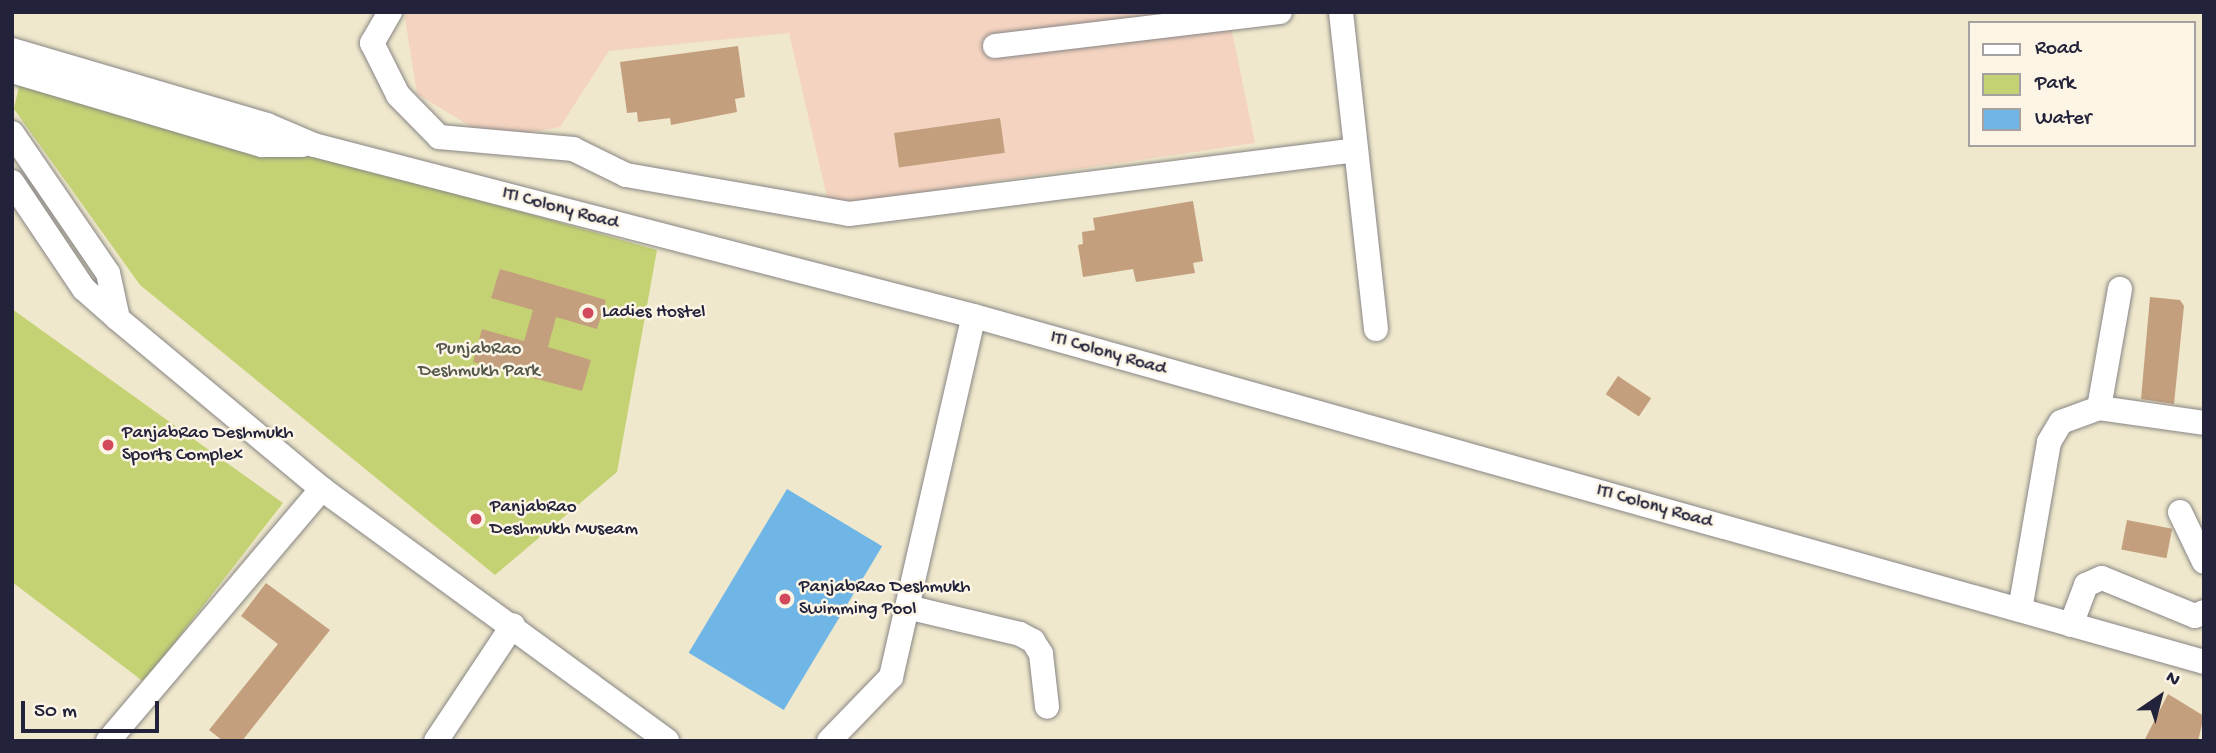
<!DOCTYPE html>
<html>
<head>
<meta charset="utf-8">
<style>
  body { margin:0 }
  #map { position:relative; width:2216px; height:753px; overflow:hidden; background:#efe8cc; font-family:"Gochi Hand",sans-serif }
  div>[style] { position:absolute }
  .built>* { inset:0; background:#f4d3c0 }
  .green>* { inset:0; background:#c5d274 }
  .water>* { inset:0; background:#6fb6e6; transform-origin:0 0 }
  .building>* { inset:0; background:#c39f7d; transform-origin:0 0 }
  .roads { filter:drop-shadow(0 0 2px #888584) drop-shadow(0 0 2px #888584) }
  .minor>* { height:24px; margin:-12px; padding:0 12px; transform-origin:12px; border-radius:12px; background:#fff }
  .dots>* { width:19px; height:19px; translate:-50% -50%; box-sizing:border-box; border:4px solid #fcf5e5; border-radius:50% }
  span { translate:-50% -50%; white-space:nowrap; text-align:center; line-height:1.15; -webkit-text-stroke:5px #fcf5e5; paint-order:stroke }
  .street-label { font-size:19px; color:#22223b }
  .poi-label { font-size:19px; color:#22223b }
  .left { translate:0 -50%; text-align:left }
  .park-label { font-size:19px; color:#53574c }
  .frame { position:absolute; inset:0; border:14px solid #22223b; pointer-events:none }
  .legend { position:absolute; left:1968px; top:21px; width:228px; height:126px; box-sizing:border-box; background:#fcf5e5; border:2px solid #a5a1a1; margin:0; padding:9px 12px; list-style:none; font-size:21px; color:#22223b }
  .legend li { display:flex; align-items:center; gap:14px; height:35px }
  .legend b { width:35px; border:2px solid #a5a1a1 }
  .north { position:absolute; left:2125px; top:662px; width:70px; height:70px; -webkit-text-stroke:5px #fcf5e5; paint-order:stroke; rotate:35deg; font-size:19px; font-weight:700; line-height:28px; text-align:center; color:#22223b }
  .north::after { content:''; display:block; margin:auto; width:24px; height:32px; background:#22223b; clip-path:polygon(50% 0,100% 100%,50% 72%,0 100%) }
  .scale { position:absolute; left:21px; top:701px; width:138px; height:32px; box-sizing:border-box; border:4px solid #22223b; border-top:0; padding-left:9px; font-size:21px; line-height:24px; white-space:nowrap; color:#22223b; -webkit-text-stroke:5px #fcf5e5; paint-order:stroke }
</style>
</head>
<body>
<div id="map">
  <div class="built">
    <i style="clip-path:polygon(404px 12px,1228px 12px,1255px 143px,829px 206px,789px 33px,609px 51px,560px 127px,492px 139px,417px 94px)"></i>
  </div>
  <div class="green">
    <i style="clip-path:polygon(35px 75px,657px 250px,617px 472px,495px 575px,140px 285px,14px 109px,19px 86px)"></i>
    <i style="clip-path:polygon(12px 309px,283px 503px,144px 682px,12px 582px)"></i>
  </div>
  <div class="water">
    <i style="left:787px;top:489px;width:111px;height:191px;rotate:31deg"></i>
  </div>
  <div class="building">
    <i style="clip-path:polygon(738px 46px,745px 97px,735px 99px,737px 112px,671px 125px,670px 118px,638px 122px,637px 112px,627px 113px,620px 62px)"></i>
    <i style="left:1000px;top:118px;width:35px;height:107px;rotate:82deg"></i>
    <i style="clip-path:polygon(1193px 201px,1203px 261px,1193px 263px,1195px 273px,1136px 282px,1133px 269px,1083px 277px,1078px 245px,1083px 244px,1082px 232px,1095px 230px,1093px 218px)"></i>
    <i style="clip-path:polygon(500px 269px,606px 300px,597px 329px,556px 317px,548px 347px,591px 360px,582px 391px,473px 362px,482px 329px,524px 341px,533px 310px,491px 298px)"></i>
    <i style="clip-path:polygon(2150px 297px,2180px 300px,2184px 306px,2174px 404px,2141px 399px)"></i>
    <i style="left:1618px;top:376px;width:40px;height:22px;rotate:34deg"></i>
    <i style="left:2127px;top:520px;width:46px;height:30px;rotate:11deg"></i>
    <i style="clip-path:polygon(266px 583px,330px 630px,242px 741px,223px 741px,209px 730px,278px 644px,241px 616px)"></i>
    <i style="clip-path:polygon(2168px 694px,2204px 716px,2198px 741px,2144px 741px)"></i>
  </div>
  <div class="roads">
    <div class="minor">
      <i style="left:390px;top:12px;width:36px;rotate:120deg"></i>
      <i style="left:372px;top:43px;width:58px;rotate:63.4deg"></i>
      <i style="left:398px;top:95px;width:59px;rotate:45.7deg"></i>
      <i style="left:439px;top:137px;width:135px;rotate:5.1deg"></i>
      <i style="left:573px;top:149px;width:59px;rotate:26.1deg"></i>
      <i style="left:626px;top:175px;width:226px;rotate:9.9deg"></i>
      <i style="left:849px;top:214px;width:511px;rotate:-7.19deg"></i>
      <i style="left:1341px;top:12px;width:319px;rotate:83.7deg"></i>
      <i style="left:995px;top:46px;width:287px;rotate:-6.8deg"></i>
      <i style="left:12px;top:50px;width:266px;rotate:16.4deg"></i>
      <i style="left:267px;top:125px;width:51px;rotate:23.1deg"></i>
      <i style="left:314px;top:145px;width:682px;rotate:14.53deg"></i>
      <i style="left:974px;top:316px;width:1278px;rotate:15.71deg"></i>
      <i style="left:12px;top:71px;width:261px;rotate:16.5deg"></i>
      <i style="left:262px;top:145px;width:40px"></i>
      <i style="left:12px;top:133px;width:170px;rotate:55.6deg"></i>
      <i style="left:108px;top:273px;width:47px;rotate:77.7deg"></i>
      <i style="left:12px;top:182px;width:129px;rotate:56.1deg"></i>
      <i style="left:84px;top:289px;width:45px;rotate:41.4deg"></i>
      <i style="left:118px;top:319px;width:266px;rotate:39.8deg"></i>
      <i style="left:322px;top:489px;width:427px;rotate:36.1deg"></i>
      <i style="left:2099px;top:408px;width:121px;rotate:-80deg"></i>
      <i style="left:2180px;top:512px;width:55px;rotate:64.4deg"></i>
      <i style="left:907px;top:607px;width:116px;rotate:13.4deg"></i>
      <i style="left:1020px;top:634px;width:15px;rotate:28deg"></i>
      <i style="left:1033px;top:641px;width:15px;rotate:58deg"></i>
      <i style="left:1041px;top:654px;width:53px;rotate:83.5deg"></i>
      <i style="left:2020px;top:610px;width:170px;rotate:-80.2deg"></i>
      <i style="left:2049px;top:442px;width:23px;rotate:-59deg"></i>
      <i style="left:2061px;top:422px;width:40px;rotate:-20.2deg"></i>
      <i style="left:2099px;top:408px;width:106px;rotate:8.1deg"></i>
      <i style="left:2071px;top:625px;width:43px;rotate:-69.4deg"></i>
      <i style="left:2086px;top:585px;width:17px;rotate:-24deg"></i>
      <i style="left:2102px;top:578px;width:100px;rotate:22.2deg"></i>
      <i style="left:2195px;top:616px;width:10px;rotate:-24deg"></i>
      <i style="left:108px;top:741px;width:331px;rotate:-49.7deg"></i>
      <i style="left:436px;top:741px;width:139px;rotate:-56.4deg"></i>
      <i style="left:829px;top:741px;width:89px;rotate:-45.9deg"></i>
      <i style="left:891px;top:677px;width:370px;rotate:-77.1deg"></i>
    </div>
  </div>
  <div class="dots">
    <i style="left:588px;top:313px;background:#d1495b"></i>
    <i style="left:108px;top:445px;background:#d1495b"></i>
    <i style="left:476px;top:519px;background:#d1495b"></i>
    <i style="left:785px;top:599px;background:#d1495b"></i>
  </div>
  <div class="street-label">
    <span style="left:560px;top:209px;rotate:15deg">ITI Colony Road</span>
    <span style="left:1108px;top:354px;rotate:16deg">ITI Colony Road</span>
    <span style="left:1654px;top:507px;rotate:16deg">ITI Colony Road</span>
  </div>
  <div class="poi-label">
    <span class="left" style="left:602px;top:313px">Ladies Hostel</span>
    <span class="left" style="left:122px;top:445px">PanjabRao Deshmukh<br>Sports Complex</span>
    <span class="left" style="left:490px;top:519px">PanjabRao<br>Deshmukh Museam</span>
    <span class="left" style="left:799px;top:599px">PanjabRao Deshmukh<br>Swimming Pool</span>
  </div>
  <div class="park-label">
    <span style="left:479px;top:361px">PunjabRao<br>Deshmukh Park</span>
  </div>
  <div class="frame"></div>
  <ul class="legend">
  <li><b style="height:9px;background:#fff"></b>Road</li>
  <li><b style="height:19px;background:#c5d274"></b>Park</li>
  <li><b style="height:19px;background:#6fb6e6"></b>Water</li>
  </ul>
  <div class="north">N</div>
  <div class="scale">50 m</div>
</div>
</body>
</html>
